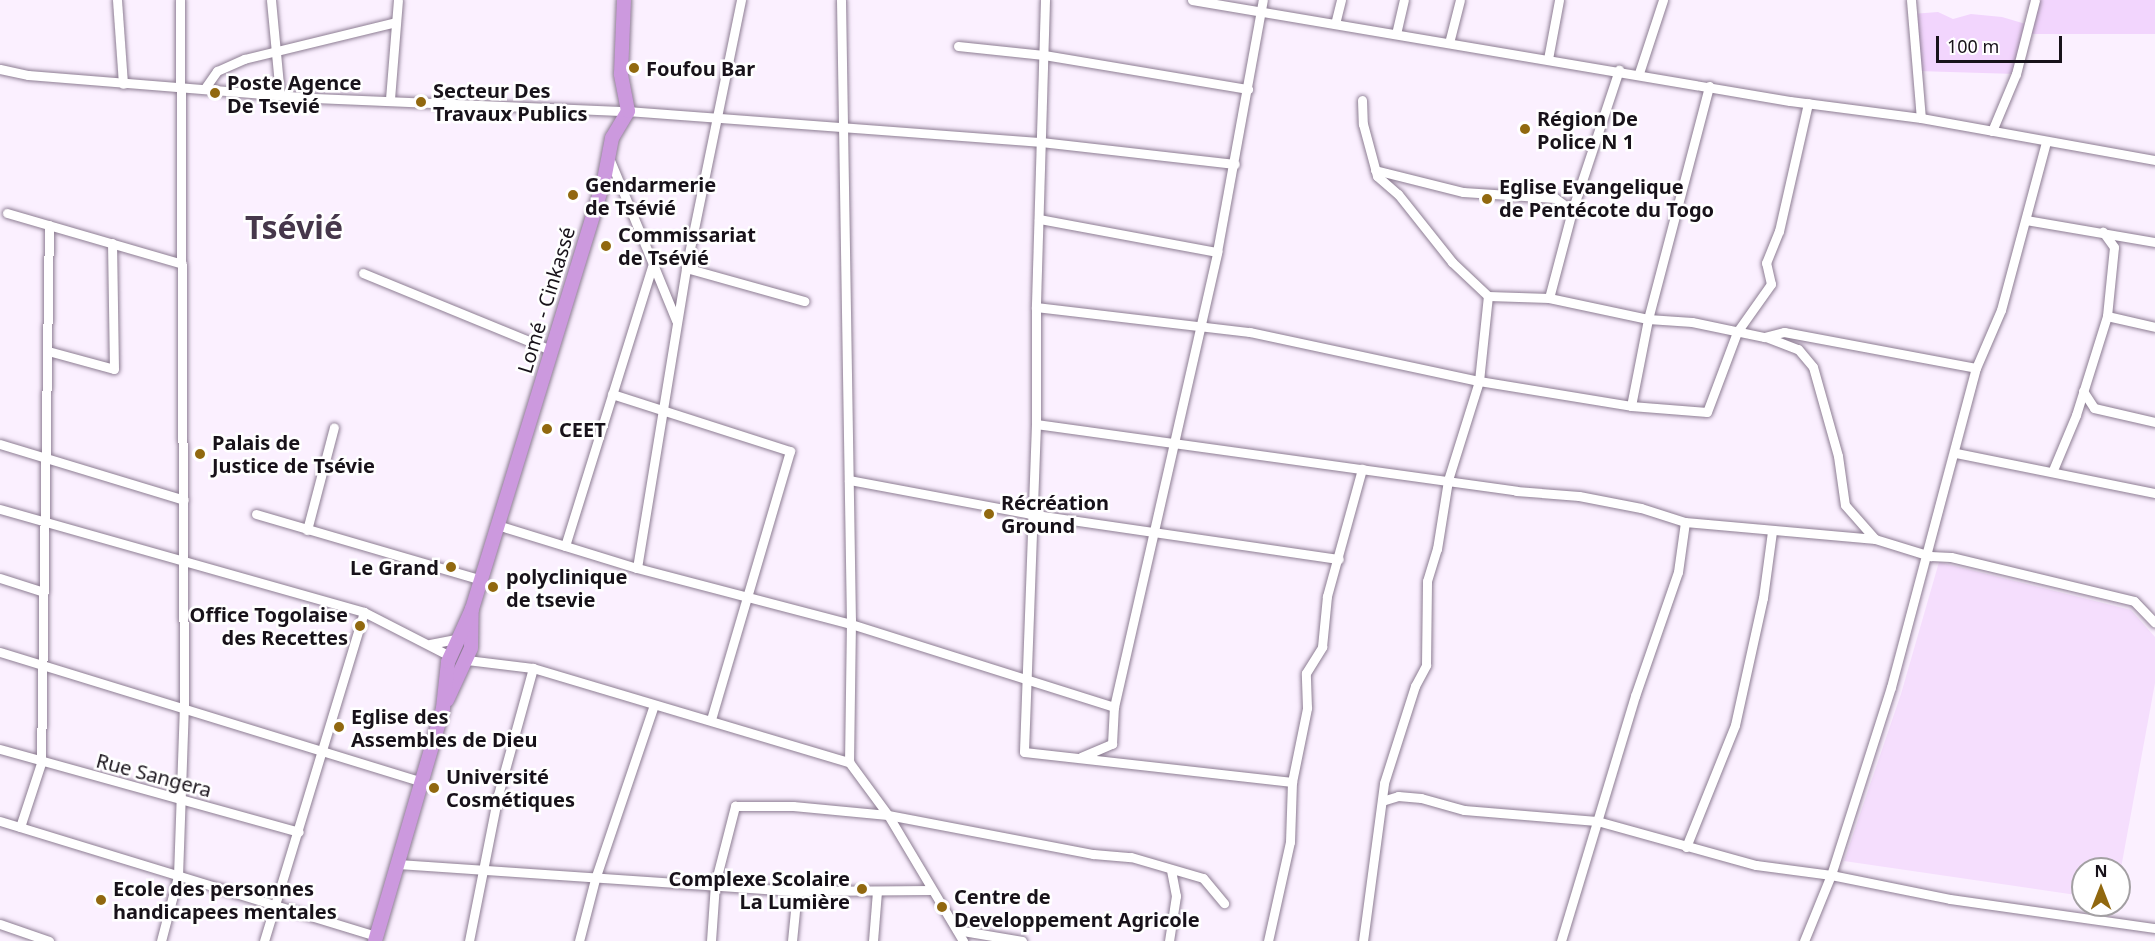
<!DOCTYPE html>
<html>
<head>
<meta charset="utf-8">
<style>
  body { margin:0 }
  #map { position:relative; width:2155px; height:941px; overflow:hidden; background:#fbf0ff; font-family:"Noto Sans",sans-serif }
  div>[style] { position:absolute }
  .built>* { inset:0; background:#f5defd }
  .green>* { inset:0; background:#f2d5fd }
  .roads { filter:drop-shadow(0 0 2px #8d7d93) drop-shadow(0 0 2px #8d7d93) }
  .minor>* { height:9px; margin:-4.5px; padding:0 4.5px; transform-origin:4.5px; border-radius:4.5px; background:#fff }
  .highway>* { height:14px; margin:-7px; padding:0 7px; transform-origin:7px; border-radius:7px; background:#cc99de }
  .dots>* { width:16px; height:16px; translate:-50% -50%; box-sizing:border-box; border:3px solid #fff; border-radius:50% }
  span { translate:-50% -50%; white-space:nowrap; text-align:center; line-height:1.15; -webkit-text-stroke:5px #fff; paint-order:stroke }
  .poi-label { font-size:20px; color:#18121a; font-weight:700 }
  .left { translate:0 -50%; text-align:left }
  .right { translate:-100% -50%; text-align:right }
  .street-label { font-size:20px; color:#18121a }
  .town-label { font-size:32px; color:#46374b; font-weight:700 }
  .north { position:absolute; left:2071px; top:857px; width:60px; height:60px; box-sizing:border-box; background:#fff; border:2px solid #a3a0a3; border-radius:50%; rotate:0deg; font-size:16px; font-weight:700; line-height:24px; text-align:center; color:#18121a }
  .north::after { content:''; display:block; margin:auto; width:21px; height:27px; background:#91680f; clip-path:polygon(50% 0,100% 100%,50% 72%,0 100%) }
  .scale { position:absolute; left:1936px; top:36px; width:126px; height:27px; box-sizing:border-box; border:3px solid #18121a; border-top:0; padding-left:8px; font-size:18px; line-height:21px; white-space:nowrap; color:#18121a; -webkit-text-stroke:4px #fff; paint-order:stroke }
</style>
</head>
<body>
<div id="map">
  <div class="built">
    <i style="clip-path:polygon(1939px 562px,2131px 610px,2155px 637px,2155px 683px,2119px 879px,2119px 869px,2083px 869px,2083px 896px,1844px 861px,1901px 694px)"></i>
  </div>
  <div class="green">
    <i style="clip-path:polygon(2038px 0,2155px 0,2155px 34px,2028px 34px,2016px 74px,1917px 71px,1912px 14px,1938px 12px,1953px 19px,1971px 14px,2002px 17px,2029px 25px)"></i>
  </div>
  <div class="roads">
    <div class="minor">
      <i style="left:117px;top:0;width:84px;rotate:85.9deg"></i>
      <i style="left:271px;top:0;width:95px;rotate:84.6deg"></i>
      <i style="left:841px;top:0;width:620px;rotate:89.08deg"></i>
      <i style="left:851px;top:620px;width:142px;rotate:90.8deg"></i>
      <i style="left:849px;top:762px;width:66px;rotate:53.7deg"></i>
      <i style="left:888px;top:815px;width:147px;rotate:59.2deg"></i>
      <i style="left:1045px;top:0;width:307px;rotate:91.7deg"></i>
      <i style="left:1036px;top:307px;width:215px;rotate:6.7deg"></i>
      <i style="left:1250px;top:332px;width:234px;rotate:12.1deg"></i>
      <i style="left:1479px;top:381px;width:154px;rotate:9.3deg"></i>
      <i style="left:1631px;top:406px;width:76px;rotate:4.5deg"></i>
      <i style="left:1707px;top:412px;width:85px;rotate:-69.4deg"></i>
      <i style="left:1737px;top:332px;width:59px;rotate:-54.7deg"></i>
      <i style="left:1771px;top:284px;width:22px;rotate:-103deg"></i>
      <i style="left:1766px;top:263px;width:35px;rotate:-68deg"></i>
      <i style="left:1779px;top:231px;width:131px;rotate:-77.2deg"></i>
      <i style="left:1192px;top:0;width:606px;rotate:9.59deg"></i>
      <i style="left:1790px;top:101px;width:132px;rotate:7.4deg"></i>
      <i style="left:1921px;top:118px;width:238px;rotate:10.2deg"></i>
      <i style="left:1911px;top:0;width:118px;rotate:85.2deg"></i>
      <i style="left:1335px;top:24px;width:25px;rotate:-76deg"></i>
      <i style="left:1396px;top:34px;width:35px;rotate:-77deg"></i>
      <i style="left:1449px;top:43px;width:44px;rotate:-75.7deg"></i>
      <i style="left:958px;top:46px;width:86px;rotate:6deg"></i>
      <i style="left:1044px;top:55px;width:207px;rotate:9.5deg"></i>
      <i style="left:1548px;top:59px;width:60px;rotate:-79.4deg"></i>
      <i style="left:0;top:69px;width:29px;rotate:12deg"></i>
      <i style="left:28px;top:75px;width:286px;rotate:4.6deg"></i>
      <i style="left:313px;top:98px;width:315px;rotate:2.4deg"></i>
      <i style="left:628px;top:111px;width:414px;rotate:4.3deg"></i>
      <i style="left:1041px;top:142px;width:195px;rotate:6.5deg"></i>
      <i style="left:1639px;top:73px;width:77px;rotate:-71.8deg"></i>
      <i style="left:205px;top:88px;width:21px;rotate:-55deg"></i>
      <i style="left:217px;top:71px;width:30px;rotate:-24deg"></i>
      <i style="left:244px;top:59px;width:156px;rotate:-13.7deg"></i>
      <i style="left:390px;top:99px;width:99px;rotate:-85.4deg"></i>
      <i style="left:1362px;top:100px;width:24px;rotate:88deg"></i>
      <i style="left:1363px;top:124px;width:54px;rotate:74.9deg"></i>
      <i style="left:1377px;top:176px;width:28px;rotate:41deg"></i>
      <i style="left:1398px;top:194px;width:87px;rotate:51.5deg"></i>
      <i style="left:1452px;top:262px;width:50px;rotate:43.4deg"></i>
      <i style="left:1488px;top:296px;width:61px;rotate:1.9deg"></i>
      <i style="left:1549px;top:298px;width:101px;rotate:12deg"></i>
      <i style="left:1648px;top:319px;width:44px;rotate:3.9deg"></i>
      <i style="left:1692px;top:322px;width:74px;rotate:11.8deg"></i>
      <i style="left:1764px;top:337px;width:21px;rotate:-14deg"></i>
      <i style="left:1784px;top:332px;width:195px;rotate:10.6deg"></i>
      <i style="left:1992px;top:131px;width:62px;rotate:-67.2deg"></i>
      <i style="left:2016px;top:74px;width:76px;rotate:-75.6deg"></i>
      <i style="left:1375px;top:170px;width:91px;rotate:14deg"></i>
      <i style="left:1463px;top:192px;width:92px;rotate:3.7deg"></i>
      <i style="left:1555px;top:198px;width:21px;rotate:37deg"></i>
      <i style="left:7px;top:213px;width:182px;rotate:16.2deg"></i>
      <i style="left:1039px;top:219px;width:181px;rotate:10.5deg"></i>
      <i style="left:2026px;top:220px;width:131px;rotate:9.7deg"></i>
      <i style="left:653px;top:264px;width:61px;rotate:67.7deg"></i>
      <i style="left:686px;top:268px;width:123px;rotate:15.6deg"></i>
      <i style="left:363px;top:273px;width:203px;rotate:22.3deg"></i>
      <i style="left:1549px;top:298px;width:90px;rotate:-75.2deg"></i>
      <i style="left:1572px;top:211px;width:149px;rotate:-71.6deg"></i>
      <i style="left:1036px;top:307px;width:117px;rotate:90deg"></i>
      <i style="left:1036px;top:424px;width:328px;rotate:92.1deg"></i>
      <i style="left:1024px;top:752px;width:270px;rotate:6.4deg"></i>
      <i style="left:2107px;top:316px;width:49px;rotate:12.9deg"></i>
      <i style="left:1766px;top:337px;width:34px;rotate:21deg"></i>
      <i style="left:1798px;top:349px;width:23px;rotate:50deg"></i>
      <i style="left:1813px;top:367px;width:92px;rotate:74.3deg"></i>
      <i style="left:1838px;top:456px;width:49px;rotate:81.9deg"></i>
      <i style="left:1845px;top:505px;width:45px;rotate:48.6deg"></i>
      <i style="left:1875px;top:539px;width:58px;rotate:17.2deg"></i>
      <i style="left:1930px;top:556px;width:21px;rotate:3deg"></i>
      <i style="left:1951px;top:557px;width:188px;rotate:13.5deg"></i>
      <i style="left:2134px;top:601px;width:30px;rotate:46deg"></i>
      <i style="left:48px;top:351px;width:68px;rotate:15.3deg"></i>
      <i style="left:114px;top:369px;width:126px;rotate:-90.9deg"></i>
      <i style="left:2083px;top:391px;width:20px;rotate:57deg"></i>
      <i style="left:2094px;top:408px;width:63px;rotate:12.9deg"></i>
      <i style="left:612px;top:394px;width:187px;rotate:17.8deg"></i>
      <i style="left:790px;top:451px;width:280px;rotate:106.4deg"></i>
      <i style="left:1631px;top:406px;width:89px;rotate:-78.9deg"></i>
      <i style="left:1648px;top:319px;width:241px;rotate:-75.3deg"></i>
      <i style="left:1036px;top:424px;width:485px;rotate:7.9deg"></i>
      <i style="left:1516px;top:491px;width:63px;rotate:4.5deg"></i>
      <i style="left:1579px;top:496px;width:63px;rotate:11deg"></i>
      <i style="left:1641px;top:508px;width:46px;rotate:17.7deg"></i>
      <i style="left:1685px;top:522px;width:191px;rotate:5.1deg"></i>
      <i style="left:0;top:444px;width:192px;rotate:16.9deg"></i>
      <i style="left:1956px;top:453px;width:203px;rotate:11.4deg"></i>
      <i style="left:2053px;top:470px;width:60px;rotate:-67.3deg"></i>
      <i style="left:2076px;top:415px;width:104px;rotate:-72.6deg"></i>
      <i style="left:2107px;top:316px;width:69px;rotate:-84.2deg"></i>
      <i style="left:2114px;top:247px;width:19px;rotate:-126deg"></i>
      <i style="left:849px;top:480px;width:184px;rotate:10.6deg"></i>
      <i style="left:1030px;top:514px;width:312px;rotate:8.3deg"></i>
      <i style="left:0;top:509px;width:378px;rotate:15.8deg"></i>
      <i style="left:364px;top:612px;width:97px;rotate:27.1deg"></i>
      <i style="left:256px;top:514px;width:234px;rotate:16.3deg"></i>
      <i style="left:497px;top:525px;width:146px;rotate:17.1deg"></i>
      <i style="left:637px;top:568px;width:221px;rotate:14.7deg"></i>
      <i style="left:851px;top:624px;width:276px;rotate:17.5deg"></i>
      <i style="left:307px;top:530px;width:106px;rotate:-75.3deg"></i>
      <i style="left:565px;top:546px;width:295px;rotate:-72.7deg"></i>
      <i style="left:653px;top:264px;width:113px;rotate:-112.5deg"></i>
      <i style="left:637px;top:568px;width:304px;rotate:-80.7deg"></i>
      <i style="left:686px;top:268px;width:274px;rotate:-78.4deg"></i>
      <i style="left:0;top:578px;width:46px;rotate:17.7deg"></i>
      <i style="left:430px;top:644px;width:25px;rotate:-11deg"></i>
      <i style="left:0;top:652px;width:443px;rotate:17.1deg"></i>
      <i style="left:467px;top:660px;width:66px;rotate:6.9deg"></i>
      <i style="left:533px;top:668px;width:330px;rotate:16.6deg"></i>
      <i style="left:0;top:749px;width:310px;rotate:15.5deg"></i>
      <i style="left:1081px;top:757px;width:34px;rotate:-23deg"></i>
      <i style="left:1112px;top:744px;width:37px;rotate:-87deg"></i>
      <i style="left:1114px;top:707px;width:467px;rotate:-77.2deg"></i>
      <i style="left:1217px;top:252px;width:256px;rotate:-79.7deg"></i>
      <i style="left:1382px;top:801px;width:17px;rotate:-17deg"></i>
      <i style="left:1398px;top:796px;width:23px;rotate:5deg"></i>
      <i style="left:1421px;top:798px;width:45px;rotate:15.6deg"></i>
      <i style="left:1464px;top:810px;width:133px;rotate:4.7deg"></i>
      <i style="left:1597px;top:821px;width:165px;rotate:15.5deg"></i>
      <i style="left:1756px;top:865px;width:76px;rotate:7.6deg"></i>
      <i style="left:1831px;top:875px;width:197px;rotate:-72.3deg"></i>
      <i style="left:1891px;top:687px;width:330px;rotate:-75.1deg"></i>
      <i style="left:1976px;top:368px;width:63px;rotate:-66.7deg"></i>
      <i style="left:2001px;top:310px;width:174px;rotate:-75deg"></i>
      <i style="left:0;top:821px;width:394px;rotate:17deg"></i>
      <i style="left:20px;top:827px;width:67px;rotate:-71.8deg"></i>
      <i style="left:41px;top:763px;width:538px;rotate:-89.15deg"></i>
      <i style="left:1686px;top:847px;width:131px;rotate:-68.1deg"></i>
      <i style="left:1735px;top:725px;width:130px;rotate:-77.6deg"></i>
      <i style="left:1763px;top:598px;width:68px;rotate:-82.3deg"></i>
      <i style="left:398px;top:864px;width:400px;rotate:3.9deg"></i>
      <i style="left:797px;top:891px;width:135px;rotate:-0.4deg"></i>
      <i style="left:0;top:924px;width:52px;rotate:19.1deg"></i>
      <i style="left:957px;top:930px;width:66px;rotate:9.6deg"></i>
      <i style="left:161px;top:941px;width:67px;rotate:-75.3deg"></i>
      <i style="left:178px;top:876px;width:168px;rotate:-88deg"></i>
      <i style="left:184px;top:708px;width:708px;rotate:-90.32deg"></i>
      <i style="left:264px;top:941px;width:344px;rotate:-73.1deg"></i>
      <i style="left:469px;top:941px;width:149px;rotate:-78.8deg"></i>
      <i style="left:498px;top:795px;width:132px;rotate:-74.6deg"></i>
      <i style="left:579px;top:941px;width:64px;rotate:-75.5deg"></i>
      <i style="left:595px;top:879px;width:184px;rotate:-71.3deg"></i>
      <i style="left:711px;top:941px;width:57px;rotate:-86deg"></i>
      <i style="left:715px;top:884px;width:81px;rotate:-75.6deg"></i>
      <i style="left:735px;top:806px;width:58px"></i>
      <i style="left:793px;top:806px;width:95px;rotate:5.4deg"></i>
      <i style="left:888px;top:815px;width:209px;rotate:10.8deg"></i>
      <i style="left:1093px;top:854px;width:38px;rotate:5deg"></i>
      <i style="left:1131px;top:857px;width:75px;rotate:16.3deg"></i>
      <i style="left:1203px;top:878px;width:33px;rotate:50deg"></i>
      <i style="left:792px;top:941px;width:50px;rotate:-84.3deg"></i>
      <i style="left:873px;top:941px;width:50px;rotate:-85.4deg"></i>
      <i style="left:1169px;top:941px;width:46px;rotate:-81.2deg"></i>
      <i style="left:1176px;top:896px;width:25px;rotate:-101deg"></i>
      <i style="left:1268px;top:941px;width:101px;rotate:-77.5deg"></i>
      <i style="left:1290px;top:842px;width:60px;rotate:-88.1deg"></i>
      <i style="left:1292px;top:782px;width:76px;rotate:-78.5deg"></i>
      <i style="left:1307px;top:708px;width:35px;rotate:-92deg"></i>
      <i style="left:1306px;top:673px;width:31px;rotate:-58deg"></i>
      <i style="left:1322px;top:647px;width:51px;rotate:-84.4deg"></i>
      <i style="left:1327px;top:596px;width:132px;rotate:-74.6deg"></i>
      <i style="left:1363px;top:941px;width:159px;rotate:-82.4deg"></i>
      <i style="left:1384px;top:783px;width:102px;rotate:-72.3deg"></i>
      <i style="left:1415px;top:686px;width:24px;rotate:-62deg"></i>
      <i style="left:1426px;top:665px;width:84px;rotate:-89.3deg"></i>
      <i style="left:1427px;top:581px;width:34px;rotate:-73deg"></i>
      <i style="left:1437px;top:549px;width:70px;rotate:-80.9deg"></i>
      <i style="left:1448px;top:480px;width:104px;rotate:-72.6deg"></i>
      <i style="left:1479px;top:381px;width:85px;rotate:-84deg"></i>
      <i style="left:1561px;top:941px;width:256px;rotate:-73.2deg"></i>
      <i style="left:1635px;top:696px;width:131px;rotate:-70.9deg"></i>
      <i style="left:1678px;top:572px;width:50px;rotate:-82deg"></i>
      <i style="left:1804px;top:941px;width:71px;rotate:-67.8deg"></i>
      <i style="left:1831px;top:875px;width:121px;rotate:11.4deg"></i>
      <i style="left:1950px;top:899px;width:207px;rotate:8.1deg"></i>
    </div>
    <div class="highway">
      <i style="left:447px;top:700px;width:57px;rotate:-65.2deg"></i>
      <i style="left:471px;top:648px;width:39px;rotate:-89deg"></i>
      <i style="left:375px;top:941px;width:243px;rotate:-73.7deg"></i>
      <i style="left:443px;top:708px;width:46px;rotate:-83.8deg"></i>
      <i style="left:448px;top:662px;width:58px;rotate:-65.6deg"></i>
      <i style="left:472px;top:609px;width:449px;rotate:-72.9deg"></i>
      <i style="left:604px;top:180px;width:43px;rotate:-79.2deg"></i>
      <i style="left:612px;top:138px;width:31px;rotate:-59deg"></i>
      <i style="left:628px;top:111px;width:38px;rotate:-101deg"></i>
      <i style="left:621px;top:74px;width:74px;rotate:-87.7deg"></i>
    </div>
  </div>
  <div class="dots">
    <i style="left:634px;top:68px;background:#91680f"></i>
    <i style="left:215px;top:93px;background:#91680f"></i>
    <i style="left:421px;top:102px;background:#91680f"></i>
    <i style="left:1525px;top:129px;background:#91680f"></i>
    <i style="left:573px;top:195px;background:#91680f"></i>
    <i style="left:1487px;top:199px;background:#91680f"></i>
    <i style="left:606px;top:246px;background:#91680f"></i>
    <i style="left:547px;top:429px;background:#91680f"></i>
    <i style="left:200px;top:454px;background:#91680f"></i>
    <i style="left:989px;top:514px;background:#91680f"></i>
    <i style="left:451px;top:567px;background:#91680f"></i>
    <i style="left:493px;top:587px;background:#91680f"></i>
    <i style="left:360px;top:626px;background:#91680f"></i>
    <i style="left:339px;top:727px;background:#91680f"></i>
    <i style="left:434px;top:788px;background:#91680f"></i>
    <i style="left:862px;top:889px;background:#91680f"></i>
    <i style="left:101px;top:900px;background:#91680f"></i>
    <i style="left:942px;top:907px;background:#91680f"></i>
  </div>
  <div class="poi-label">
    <span class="left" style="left:646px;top:68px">Foufou Bar</span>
    <span class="left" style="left:227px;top:94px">Poste Agence<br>De Tsevié</span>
    <span class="left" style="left:433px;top:102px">Secteur Des<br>Travaux Publics</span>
    <span class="left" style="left:1537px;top:130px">Région De<br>Police N 1</span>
    <span class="left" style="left:585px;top:196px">Gendarmerie<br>de Tsévié</span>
    <span class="left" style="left:1499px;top:198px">Eglise Evangelique<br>de Pentécote du Togo</span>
    <span class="left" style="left:618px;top:246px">Commissariat<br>de Tsévié</span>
    <span class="left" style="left:559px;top:429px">CEET</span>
    <span class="left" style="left:212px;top:454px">Palais de<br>Justice de Tsévie</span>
    <span class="left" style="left:1001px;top:514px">Récréation<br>Ground</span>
    <span class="right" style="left:439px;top:567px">Le Grand</span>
    <span class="left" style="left:506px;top:588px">polyclinique<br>de tsevie</span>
    <span class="right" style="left:348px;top:626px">Office Togolaise<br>des Recettes</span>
    <span class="left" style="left:351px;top:728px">Eglise des<br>Assembles de Dieu</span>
    <span class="left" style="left:446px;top:788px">Université<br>Cosmétiques</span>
    <span class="right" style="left:850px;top:890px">Complexe Scolaire<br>La Lumière</span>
    <span class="left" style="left:113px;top:900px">Ecole des personnes<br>handicapees mentales</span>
    <span class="left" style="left:954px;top:908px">Centre de<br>Developpement Agricole</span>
  </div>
  <div class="street-label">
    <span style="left:546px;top:300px;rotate:-73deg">Lomé - Cinkassé</span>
    <span style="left:154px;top:775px;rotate:15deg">Rue Sangera</span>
  </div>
  <div class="town-label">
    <span style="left:294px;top:227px">Tsévié</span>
  </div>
  <div class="north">N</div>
  <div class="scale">100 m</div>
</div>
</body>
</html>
